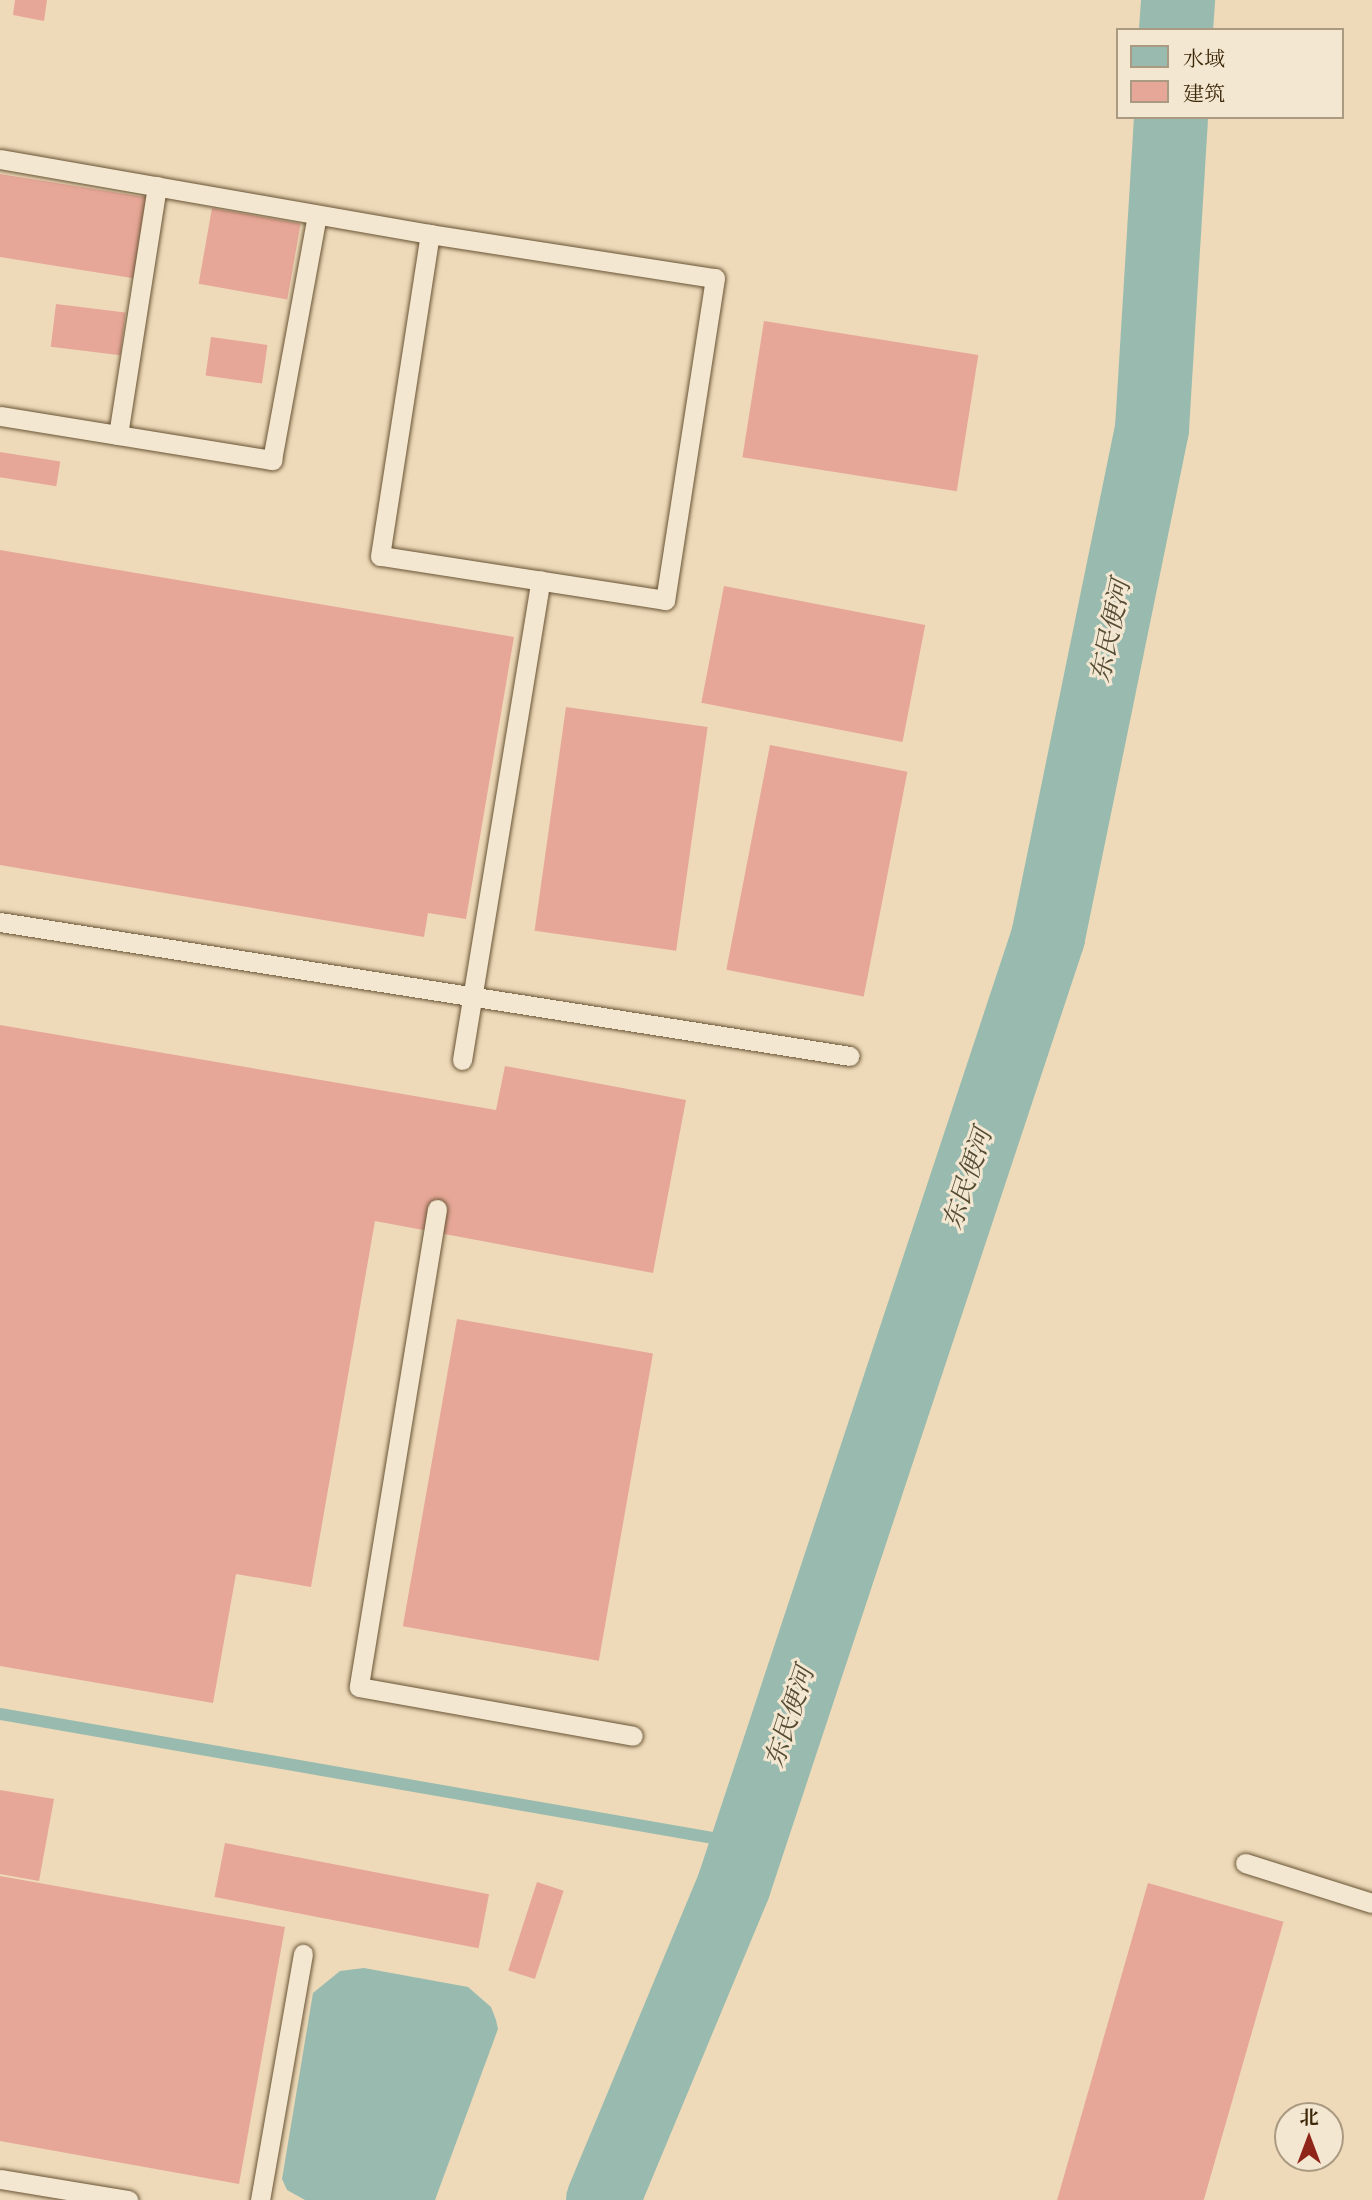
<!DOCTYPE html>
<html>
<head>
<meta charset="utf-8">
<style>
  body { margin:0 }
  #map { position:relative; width:1372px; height:2200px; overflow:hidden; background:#eedab9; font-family:"IM FELL Great Primer","Noto Serif SC",serif }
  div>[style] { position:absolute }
  .water>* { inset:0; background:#99bbaf }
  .stream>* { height:12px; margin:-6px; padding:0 6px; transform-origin:6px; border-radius:6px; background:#99bbaf }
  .river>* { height:74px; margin:-37px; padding:0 37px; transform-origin:37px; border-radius:37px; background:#99bbaf }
  .building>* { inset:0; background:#e7a798; transform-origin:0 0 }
  .roads { filter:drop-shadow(0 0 2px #685434) drop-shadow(0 0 2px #685434) }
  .lane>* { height:19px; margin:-9.5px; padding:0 9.5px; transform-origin:9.5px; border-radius:9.5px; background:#f4e7d2 }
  span { translate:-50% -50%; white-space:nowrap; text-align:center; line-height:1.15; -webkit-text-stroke:6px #f4e7d2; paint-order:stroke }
  .water-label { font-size:26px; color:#534c32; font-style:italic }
  .legend { position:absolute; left:1116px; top:28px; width:228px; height:91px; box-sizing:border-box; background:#f4e7d2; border:2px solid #aa9a81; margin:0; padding:9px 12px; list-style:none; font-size:21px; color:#3c2708 }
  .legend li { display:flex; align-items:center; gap:14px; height:35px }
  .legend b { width:35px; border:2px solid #aa9a81 }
  .north { position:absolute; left:1274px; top:2102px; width:70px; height:70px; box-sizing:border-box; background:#f4e7d2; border:2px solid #aa9a81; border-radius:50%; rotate:0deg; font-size:19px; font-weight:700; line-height:28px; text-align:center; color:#3c2708 }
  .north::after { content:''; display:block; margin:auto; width:24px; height:32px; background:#8f2418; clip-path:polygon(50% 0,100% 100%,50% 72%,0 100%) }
</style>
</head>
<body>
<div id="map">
  <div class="water">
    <i style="clip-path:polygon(364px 1968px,468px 1987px,491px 2007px,496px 2020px,498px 2029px,435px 2200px,305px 2200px,287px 2190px,282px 2179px,313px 1993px,340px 1971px)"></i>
  </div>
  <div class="stream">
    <i style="left:0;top:1714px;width:758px;rotate:9.87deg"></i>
  </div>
  <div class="river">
    <i style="left:1176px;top:30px;width:30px;rotate:-86deg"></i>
    <i style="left:603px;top:2200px;width:341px;rotate:-67.4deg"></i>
    <i style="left:734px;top:1885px;width:999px;rotate:-71.67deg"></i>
    <i style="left:1048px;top:937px;width:519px;rotate:-78.43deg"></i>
    <i style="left:1152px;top:429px;width:313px;rotate:-86.5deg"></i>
  </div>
  <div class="building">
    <i style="clip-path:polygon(15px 0,47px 0,44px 21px,13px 15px)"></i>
    <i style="left:0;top:174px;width:148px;height:82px;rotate:9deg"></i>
    <i style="left:212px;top:208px;width:90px;height:77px;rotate:10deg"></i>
    <i style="left:56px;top:304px;width:70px;height:43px;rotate:7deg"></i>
    <i style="left:764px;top:321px;width:217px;height:138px;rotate:9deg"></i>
    <i style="left:211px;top:337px;width:57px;height:39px;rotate:8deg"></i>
    <i style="left:0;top:452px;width:61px;height:25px;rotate:9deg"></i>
    <i style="clip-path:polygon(0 550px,514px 637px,466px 919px,428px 913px,424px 937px,0 865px)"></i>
    <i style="left:724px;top:586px;width:205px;height:119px;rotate:11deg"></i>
    <i style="left:566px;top:707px;width:143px;height:226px;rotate:8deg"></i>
    <i style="left:770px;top:745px;width:140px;height:229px;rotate:11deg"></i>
    <i style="clip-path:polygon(0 1025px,496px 1110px,505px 1066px,686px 1100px,653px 1273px,375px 1221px,311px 1587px,236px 1574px,213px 1703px,0 1666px)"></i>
    <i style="left:457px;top:1319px;width:199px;height:312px;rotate:10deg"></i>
    <i style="clip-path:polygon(0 1790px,54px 1799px,39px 1881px,0 1874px)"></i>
    <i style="left:225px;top:1843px;width:269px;height:55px;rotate:11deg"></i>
    <i style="clip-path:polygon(0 1876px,285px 1927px,239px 2184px,0 2141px)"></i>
    <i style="left:537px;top:1882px;width:28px;height:93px;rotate:18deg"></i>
    <i style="left:1148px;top:1883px;width:141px;height:330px;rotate:16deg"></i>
  </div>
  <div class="roads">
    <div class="lane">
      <i style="left:0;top:159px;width:436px;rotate:9.9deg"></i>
      <i style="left:430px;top:234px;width:288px;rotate:8.8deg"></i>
      <i style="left:715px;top:278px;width:326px;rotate:98.8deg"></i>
      <i style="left:665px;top:600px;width:288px;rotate:-171.2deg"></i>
      <i style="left:380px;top:556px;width:326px;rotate:-81.2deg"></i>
      <i style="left:0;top:416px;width:276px;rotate:9.2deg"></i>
      <i style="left:272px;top:460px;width:249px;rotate:-79.6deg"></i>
      <i style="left:118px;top:435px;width:252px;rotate:-81.1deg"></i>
      <i style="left:0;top:922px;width:860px;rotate:8.96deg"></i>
      <i style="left:462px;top:1060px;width:486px;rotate:-80.7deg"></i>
      <i style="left:437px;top:1209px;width:484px;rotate:99.3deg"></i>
      <i style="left:359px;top:1687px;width:278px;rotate:10.1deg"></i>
      <i style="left:1245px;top:1863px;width:133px;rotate:17.5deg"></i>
      <i style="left:0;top:2179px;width:130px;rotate:9.3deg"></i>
      <i style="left:260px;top:2200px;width:250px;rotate:-80.1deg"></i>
    </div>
  </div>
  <div class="water-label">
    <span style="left:1111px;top:631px;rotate:-78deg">东民便河</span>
    <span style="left:968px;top:1179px;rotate:-72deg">东民便河</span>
    <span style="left:790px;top:1717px;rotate:-72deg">东民便河</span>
  </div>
  <ul class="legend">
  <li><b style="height:19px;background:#99bbaf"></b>水域</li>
  <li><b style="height:19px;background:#e7a798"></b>建筑</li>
  </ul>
  <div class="north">北</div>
</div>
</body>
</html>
